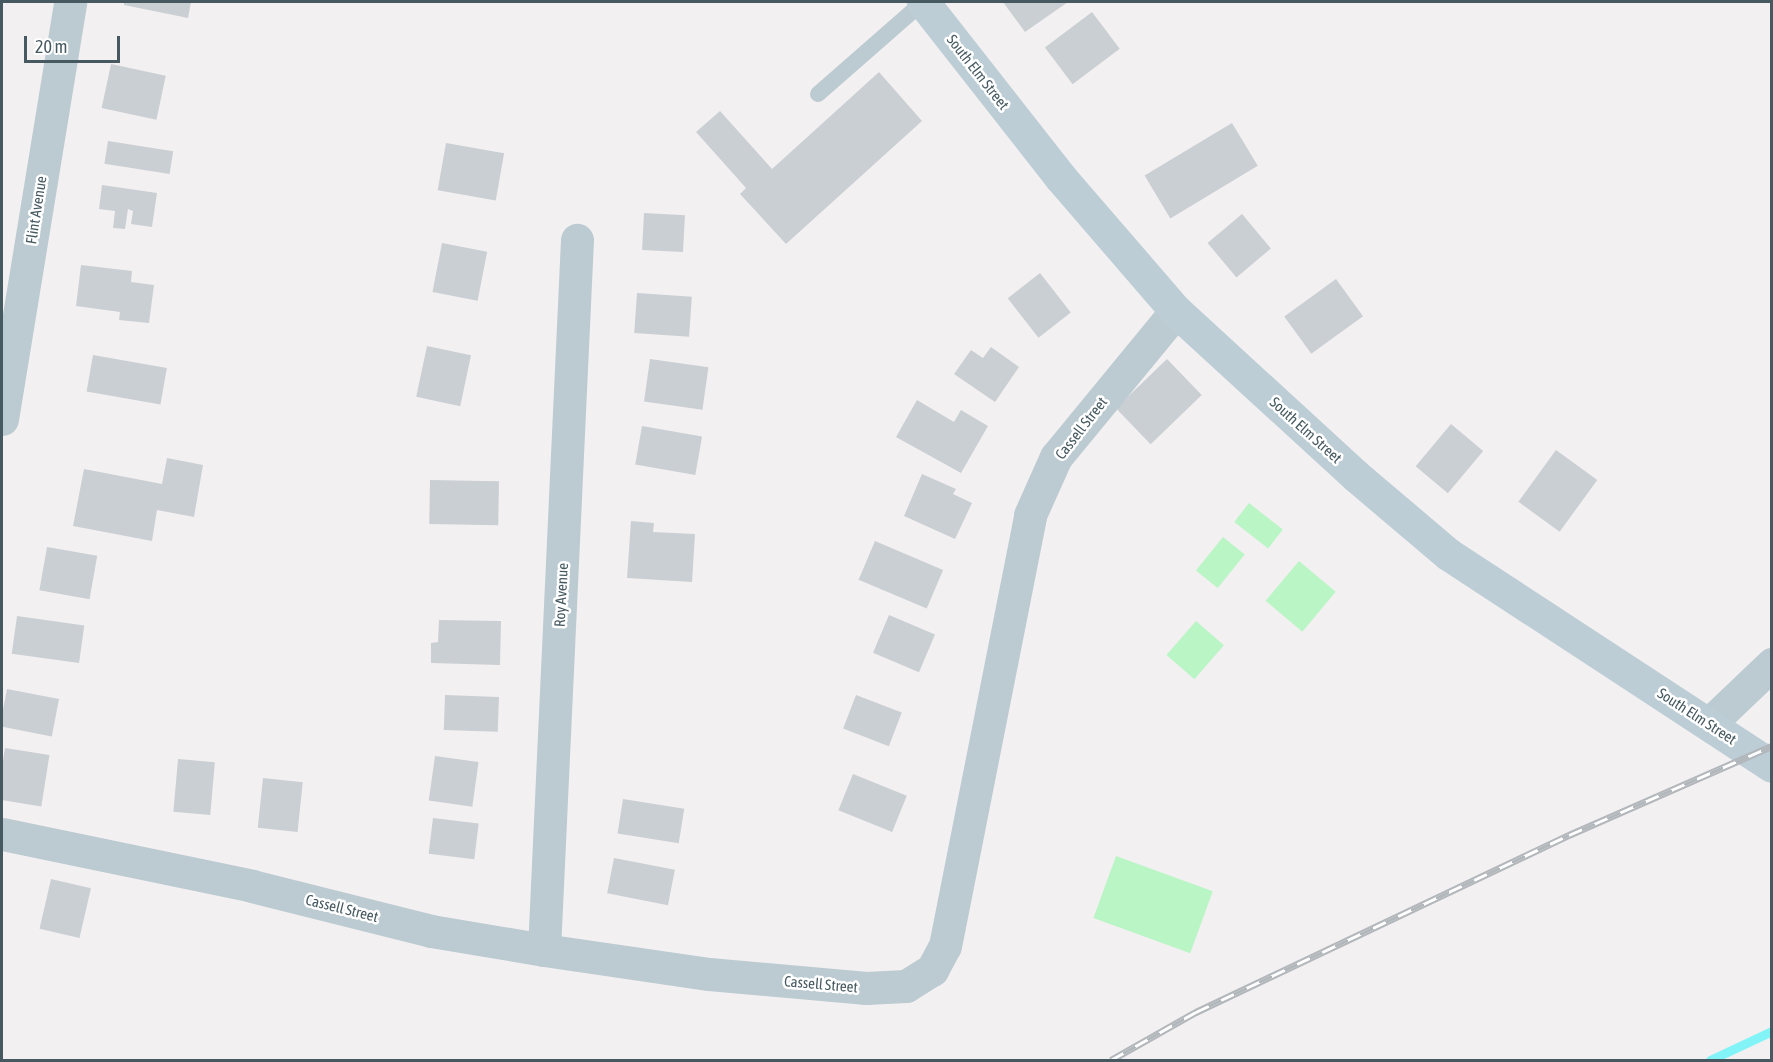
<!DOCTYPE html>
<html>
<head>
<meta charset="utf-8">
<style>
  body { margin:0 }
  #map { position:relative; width:1773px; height:1062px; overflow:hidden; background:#f3f0f1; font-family:"Asap Condensed",sans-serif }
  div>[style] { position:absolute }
  .green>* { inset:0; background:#baf5c6; transform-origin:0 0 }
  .stream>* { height:9px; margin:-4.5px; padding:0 4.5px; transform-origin:4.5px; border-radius:4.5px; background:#82f4f7 }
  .building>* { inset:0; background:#cacfd3; transform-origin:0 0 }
  .lane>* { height:16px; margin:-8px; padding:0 8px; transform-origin:8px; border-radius:8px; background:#bccbd1 }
  .street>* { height:33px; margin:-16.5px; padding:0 16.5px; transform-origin:16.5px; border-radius:16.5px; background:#bccbd1 }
  .secondary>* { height:33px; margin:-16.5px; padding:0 16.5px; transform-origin:16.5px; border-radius:16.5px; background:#bccdd6 }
  .rail>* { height:7px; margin-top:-3.5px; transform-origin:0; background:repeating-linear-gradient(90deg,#fff 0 14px,#b2b7bb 0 28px); box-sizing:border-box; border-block:2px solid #b2b7bb }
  span { translate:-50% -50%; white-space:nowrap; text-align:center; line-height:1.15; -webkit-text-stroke:5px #fff; paint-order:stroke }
  .street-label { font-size:15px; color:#465960 }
  .frame { position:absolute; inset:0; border:3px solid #465960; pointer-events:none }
  .scale { position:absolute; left:24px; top:36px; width:96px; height:27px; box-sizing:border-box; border:3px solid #465960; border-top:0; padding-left:8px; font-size:18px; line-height:21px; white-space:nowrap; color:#465960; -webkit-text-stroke:4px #fff; paint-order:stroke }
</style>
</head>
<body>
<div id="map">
  <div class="green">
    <i style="left:1249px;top:503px;width:43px;height:24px;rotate:38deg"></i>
    <i style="left:1223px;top:537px;width:28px;height:43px;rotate:39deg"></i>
    <i style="left:1299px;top:561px;width:48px;height:52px;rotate:40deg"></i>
    <i style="left:1196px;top:621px;width:37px;height:45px;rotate:41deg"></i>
    <i style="left:1116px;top:856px;width:103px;height:66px;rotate:20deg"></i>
  </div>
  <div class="stream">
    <i style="left:1710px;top:1060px;width:68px;rotate:-25.1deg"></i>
  </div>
  <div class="building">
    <i style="clip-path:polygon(124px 2px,191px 2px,188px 18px,124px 5px)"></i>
    <i style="clip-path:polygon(1003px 2px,1068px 2px,1025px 32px)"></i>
    <i style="left:1092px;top:12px;width:46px;height:59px;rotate:53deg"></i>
    <i style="left:111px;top:64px;width:56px;height:45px;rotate:12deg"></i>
    <i style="clip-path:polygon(879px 72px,922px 121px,786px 244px,740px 194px,746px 188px,696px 132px,720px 111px,772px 169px)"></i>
    <i style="left:1232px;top:123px;width:50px;height:102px;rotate:59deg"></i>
    <i style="left:108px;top:141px;width:66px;height:23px;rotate:9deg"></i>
    <i style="left:446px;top:143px;width:59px;height:48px;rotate:10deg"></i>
    <i style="clip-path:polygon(102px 185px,157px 193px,152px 227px,131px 224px,133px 211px,128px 209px,125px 229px,113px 228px,115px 211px,99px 209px)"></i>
    <i style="left:644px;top:213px;width:41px;height:37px;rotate:3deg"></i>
    <i style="left:1242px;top:214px;width:45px;height:45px;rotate:50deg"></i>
    <i style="left:442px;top:243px;width:46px;height:50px;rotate:11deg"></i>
    <i style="clip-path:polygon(81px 265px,132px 271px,131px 282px,154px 285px,149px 323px,119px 320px,120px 312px,76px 306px)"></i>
    <i style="left:1040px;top:273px;width:50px;height:41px;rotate:52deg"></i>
    <i style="left:1336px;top:279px;width:46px;height:64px;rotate:54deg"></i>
    <i style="left:637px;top:293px;width:55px;height:40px;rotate:4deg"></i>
    <i style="left:427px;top:346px;width:45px;height:52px;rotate:12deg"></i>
    <i style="clip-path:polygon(991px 347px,1019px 367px,995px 402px,954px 374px,971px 350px,983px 358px)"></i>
    <i style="left:93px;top:355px;width:75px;height:37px;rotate:10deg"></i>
    <i style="left:650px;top:359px;width:59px;height:43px;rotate:8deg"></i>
    <i style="left:1167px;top:359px;width:50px;height:71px;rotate:46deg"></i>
    <i style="clip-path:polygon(917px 400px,954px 422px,961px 410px,988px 426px,961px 473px,896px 437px)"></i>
    <i style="left:1451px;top:424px;width:42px;height:55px;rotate:40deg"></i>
    <i style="left:642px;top:426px;width:61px;height:39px;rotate:10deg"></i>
    <i style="left:1556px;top:450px;width:51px;height:64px;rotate:36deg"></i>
    <i style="clip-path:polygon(167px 458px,203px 465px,194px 517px,157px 510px,152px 541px,73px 526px,84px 469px,162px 484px)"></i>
    <i style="clip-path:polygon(922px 474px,956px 489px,953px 494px,972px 503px,955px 539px,904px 516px)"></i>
    <i style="left:430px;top:480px;width:69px;height:44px;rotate:1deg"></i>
    <i style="clip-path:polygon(631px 521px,654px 523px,653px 532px,695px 534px,692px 582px,627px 578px)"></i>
    <i style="left:875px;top:541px;width:74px;height:42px;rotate:23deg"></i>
    <i style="left:47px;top:547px;width:51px;height:44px;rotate:10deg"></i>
    <i style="left:889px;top:615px;width:50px;height:41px;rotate:23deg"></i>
    <i style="left:17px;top:616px;width:68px;height:38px;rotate:8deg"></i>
    <i style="clip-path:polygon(439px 620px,501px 621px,500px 665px,431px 663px,431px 643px,438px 642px)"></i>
    <i style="left:7px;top:689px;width:53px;height:38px;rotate:11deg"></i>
    <i style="left:445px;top:695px;width:54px;height:35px;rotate:2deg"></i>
    <i style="left:856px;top:695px;width:49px;height:36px;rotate:21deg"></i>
    <i style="left:5px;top:748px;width:45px;height:52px;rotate:9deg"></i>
    <i style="left:435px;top:756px;width:44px;height:45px;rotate:8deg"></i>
    <i style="left:178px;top:759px;width:37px;height:53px;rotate:5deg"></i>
    <i style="left:853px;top:774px;width:58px;height:39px;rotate:22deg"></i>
    <i style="left:263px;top:778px;width:40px;height:50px;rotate:6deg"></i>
    <i style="left:623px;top:799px;width:62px;height:35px;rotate:9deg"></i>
    <i style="left:433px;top:818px;width:46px;height:36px;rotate:7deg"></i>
    <i style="left:614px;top:858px;width:62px;height:36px;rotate:11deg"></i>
    <i style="left:51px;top:879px;width:41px;height:51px;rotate:13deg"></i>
  </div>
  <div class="lane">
    <i style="left:818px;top:94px;width:140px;rotate:-41.2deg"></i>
  </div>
  <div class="street">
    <i style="left:2px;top:419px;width:423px;rotate:-80.7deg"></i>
    <i style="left:1710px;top:723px;width:86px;rotate:-43.6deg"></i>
    <i style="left:2px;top:834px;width:255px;rotate:11.7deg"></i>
    <i style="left:252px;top:886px;width:185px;rotate:14.1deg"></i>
    <i style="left:431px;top:931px;width:115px;rotate:9.5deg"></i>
    <i style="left:544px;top:950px;width:167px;rotate:8.3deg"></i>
    <i style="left:709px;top:974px;width:158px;rotate:5.1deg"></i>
    <i style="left:866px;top:988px;width:40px;rotate:-2.9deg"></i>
    <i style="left:906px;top:986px;width:31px;rotate:-32deg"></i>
    <i style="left:932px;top:970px;width:27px;rotate:-62deg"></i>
    <i style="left:945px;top:946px;width:439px;rotate:-78.8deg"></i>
    <i style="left:1030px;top:515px;width:64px;rotate:-65.9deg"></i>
    <i style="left:1056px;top:457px;width:189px;rotate:-50.6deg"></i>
    <i style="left:544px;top:950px;width:711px;rotate:-87.34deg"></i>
  </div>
  <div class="secondary">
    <i style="left:923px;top:2px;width:224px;rotate:51.9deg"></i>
    <i style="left:1061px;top:178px;width:176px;rotate:49.2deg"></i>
    <i style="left:1176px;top:311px;width:244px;rotate:42.5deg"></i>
    <i style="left:1356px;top:476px;width:121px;rotate:40.3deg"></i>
    <i style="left:1448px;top:554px;width:387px;rotate:33.2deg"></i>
  </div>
  <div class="rail">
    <i style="left:1111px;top:1060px;width:98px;rotate:-29.5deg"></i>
    <i style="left:1196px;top:1012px;width:413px;rotate:-25.4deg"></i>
    <i style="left:1569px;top:835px;width:222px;rotate:-23.7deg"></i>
  </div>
  <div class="street-label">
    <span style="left:978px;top:72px;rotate:52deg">South Elm Street</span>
    <span style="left:36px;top:210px;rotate:-81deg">Flint Avenue</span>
    <span style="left:1081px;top:428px;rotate:-52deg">Cassell Street</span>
    <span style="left:1306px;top:430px;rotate:42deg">South Elm Street</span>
    <span style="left:561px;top:595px;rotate:-87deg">Roy Avenue</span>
    <span style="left:1697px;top:716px;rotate:33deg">South Elm Street</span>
    <span style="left:342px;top:908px;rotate:14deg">Cassell Street</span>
    <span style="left:821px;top:984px;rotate:5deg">Cassell Street</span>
  </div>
  <div class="frame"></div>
  <div class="scale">20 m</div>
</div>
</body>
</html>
